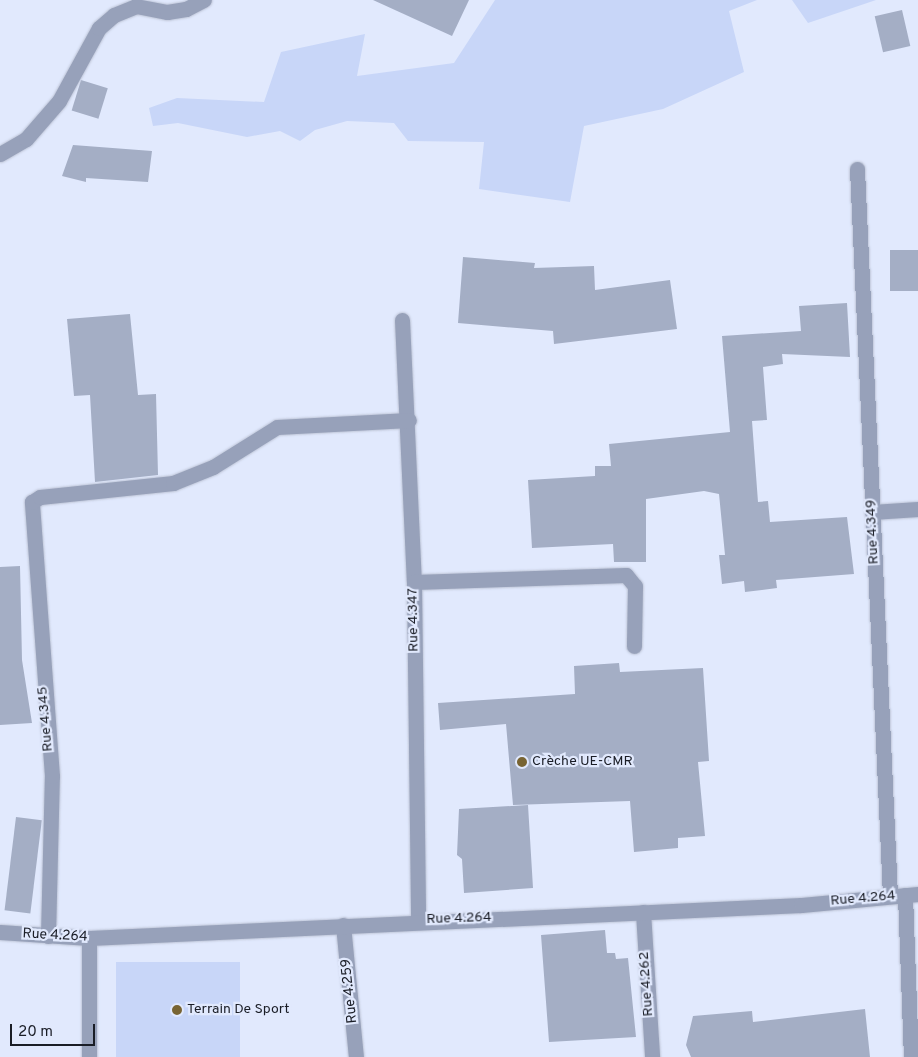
<!DOCTYPE html>
<html>
<head>
<meta charset="utf-8">
<style>
  body { margin:0 }
  #map { position:relative; width:918px; height:1057px; overflow:hidden; background:#e1e9fd; font-family:Overpass,sans-serif }
  div>[style] { position:absolute }
  .green>* { inset:0; background:#c8d6f8; transform-origin:0 0 }
  .building>* { inset:0; background:#a4aec5; transform-origin:0 0 }
  .roads { filter:drop-shadow(0 0 1px #bdc4d6) drop-shadow(0 0 1px #bdc4d6) }
  .street>* { height:15px; margin:-7.5px; padding:0 7.5px; transform-origin:7.5px; border-radius:7.5px; background:#97a1ba }
  .dots>* { width:14px; height:14px; translate:-50% -50%; box-sizing:border-box; border:2px solid #e1e9fd; border-radius:50% }
  span { translate:-50% -50%; white-space:nowrap; text-align:center; line-height:1.15; -webkit-text-stroke:4.5px #e1e9fd; paint-order:stroke }
  .street-label { font-size:14px; color:#1a1d26 }
  .poi-label { font-size:14px; color:#1a1d26 }
  .left { translate:0 -50%; text-align:left }
  .scale { position:absolute; left:10px; top:1024px; width:85px; height:22px; box-sizing:border-box; border:2px solid #1a1d26; border-top:0; padding-left:6px; font-size:15px; line-height:18px; white-space:nowrap; color:#1a1d26; -webkit-text-stroke:4px #e1e9fd; paint-order:stroke }
</style>
</head>
<body>
<div id="map">
  <div class="green">
    <i style="clip-path:polygon(495px 0,757px 0,729px 11px,744px 72px,663px 109px,584px 126px,570px 202px,479px 189px,484px 142px,408px 141px,394px 123px,347px 121px,315px 130px,300px 141px,280px 131px,247px 137px,178px 123px,153px 126px,149px 108px,177px 98px,264px 102px,281px 52px,365px 34px,357px 76px,454px 63px)"></i>
    <i style="clip-path:polygon(792px 0,876px 0,808px 23px)"></i>
    <i style="left:116px;top:962px;width:124px;height:95px"></i>
  </div>
  <div class="building">
    <i style="clip-path:polygon(373px 0,469px 0,452px 36px)"></i>
    <i style="left:902px;top:10px;width:37px;height:28px;rotate:77deg"></i>
    <i style="left:81px;top:80px;width:28px;height:32px;rotate:17deg"></i>
    <i style="clip-path:polygon(73px 145px,152px 151px,148px 182px,86px 178px,86px 182px,62px 176px)"></i>
    <i style="left:890px;top:250px;width:28px;height:41px"></i>
    <i style="clip-path:polygon(463px 257px,535px 263px,534px 268px,594px 266px,595px 290px,670px 280px,677px 329px,554px 344px,553px 331px,458px 323px)"></i>
    <i style="clip-path:polygon(847px 303px,850px 357px,782px 354px,783px 364px,763px 367px,767px 420px,752px 421px,758px 502px,768px 501px,770px 522px,847px 517px,854px 574px,776px 580px,777px 588px,745px 592px,744px 581px,722px 584px,719px 555px,725px 555px,719px 494px,704px 491px,646px 499px,646px 562px,614px 562px,613px 544px,532px 548px,528px 480px,595px 476px,595px 466px,611px 466px,609px 444px,730px 432px,722px 336px,801px 331px,799px 306px)"></i>
    <i style="clip-path:polygon(130px 314px,138px 395px,156px 394px,158px 475px,95px 482px,90px 395px,74px 396px,67px 319px)"></i>
    <i style="clip-path:polygon(20px 566px,22px 660px,32px 723px,0 725px,0 567px)"></i>
    <i style="clip-path:polygon(619px 663px,620px 672px,703px 668px,709px 761px,698px 762px,705px 836px,678px 838px,678px 848px,634px 852px,630px 801px,513px 805px,506px 724px,440px 730px,438px 703px,575px 694px,574px 666px)"></i>
    <i style="clip-path:polygon(528px 805px,533px 888px,464px 893px,462px 859px,457px 855px,459px 809px)"></i>
    <i style="left:16px;top:817px;width:26px;height:94px;rotate:7deg"></i>
    <i style="clip-path:polygon(605px 930px,607px 953px,615px 953px,616px 959px,628px 958px,636px 1037px,549px 1042px,541px 935px)"></i>
    <i style="clip-path:polygon(865px 1009px,870px 1057px,691px 1057px,686px 1045px,693px 1016px,752px 1011px,753px 1022px)"></i>
  </div>
  <div class="roads">
    <div class="street">
      <i style="left:0;top:154px;width:30px;rotate:-30deg"></i>
      <i style="left:26px;top:139px;width:50px;rotate:-49deg"></i>
      <i style="left:59px;top:101px;width:83px;rotate:-61.3deg"></i>
      <i style="left:99px;top:28px;width:20px;rotate:-41deg"></i>
      <i style="left:114px;top:15px;width:24px;rotate:-22deg"></i>
      <i style="left:136px;top:6px;width:32px;rotate:11deg"></i>
      <i style="left:167px;top:12px;width:19px;rotate:-9deg"></i>
      <i style="left:186px;top:9px;width:20px;rotate:-27deg"></i>
      <i style="left:857px;top:169px;width:728px;rotate:87.4deg"></i>
      <i style="left:402px;top:320px;width:262px;rotate:87.4deg"></i>
      <i style="left:414px;top:582px;width:338px;rotate:89.3deg"></i>
      <i style="left:872px;top:512px;width:46px;rotate:-3.7deg"></i>
      <i style="left:414px;top:582px;width:212px;rotate:-1.9deg"></i>
      <i style="left:626px;top:575px;width:14px;rotate:51deg"></i>
      <i style="left:635px;top:586px;width:60px;rotate:91deg"></i>
      <i style="left:905px;top:895px;width:162px;rotate:87.9deg"></i>
      <i style="left:643px;top:912px;width:145px;rotate:86.4deg"></i>
      <i style="left:343px;top:925px;width:133px;rotate:84.4deg"></i>
      <i style="left:0;top:932px;width:89px;rotate:3.9deg"></i>
      <i style="left:89px;top:938px;width:713px;rotate:-2.65deg"></i>
      <i style="left:801px;top:905px;width:118px;rotate:-5.4deg"></i>
      <i style="left:48px;top:936px;width:160px;rotate:-88.6deg"></i>
      <i style="left:52px;top:776px;width:275px;rotate:-94.2deg"></i>
      <i style="left:32px;top:502px;width:9px;rotate:-32deg"></i>
      <i style="left:40px;top:497px;width:134px;rotate:-6deg"></i>
      <i style="left:173px;top:483px;width:43px;rotate:-21.8deg"></i>
      <i style="left:213px;top:467px;width:75px;rotate:-32deg"></i>
      <i style="left:277px;top:427px;width:132px;rotate:-3deg"></i>
      <i style="left:89px;top:938px;width:119px;rotate:90deg"></i>
    </div>
  </div>
  <div class="dots">
    <i style="left:522px;top:762px;background:#786433"></i>
    <i style="left:177px;top:1010px;background:#786433"></i>
  </div>
  <div class="street-label">
    <span style="left:873px;top:532px;rotate:-93deg">Rue 4.349</span>
    <span style="left:414px;top:620px;rotate:-91deg">Rue 4.347</span>
    <span style="left:46px;top:719px;rotate:-95deg">Rue 4.345</span>
    <span style="left:863px;top:899px;rotate:-5deg">Rue 4.264</span>
    <span style="left:459px;top:919px;rotate:-2deg">Rue 4.264</span>
    <span style="left:55px;top:936px;rotate:3deg">Rue 4.264</span>
    <span style="left:647px;top:984px;rotate:-94deg">Rue 4.262</span>
    <span style="left:350px;top:991px;rotate:-96deg">Rue 4.259</span>
  </div>
  <div class="poi-label">
    <span class="left" style="left:532px;top:762px">Crèche UE-CMR</span>
    <span class="left" style="left:187px;top:1010px">Terrain De Sport</span>
  </div>
  <div class="scale">20 m</div>
</div>
</body>
</html>
